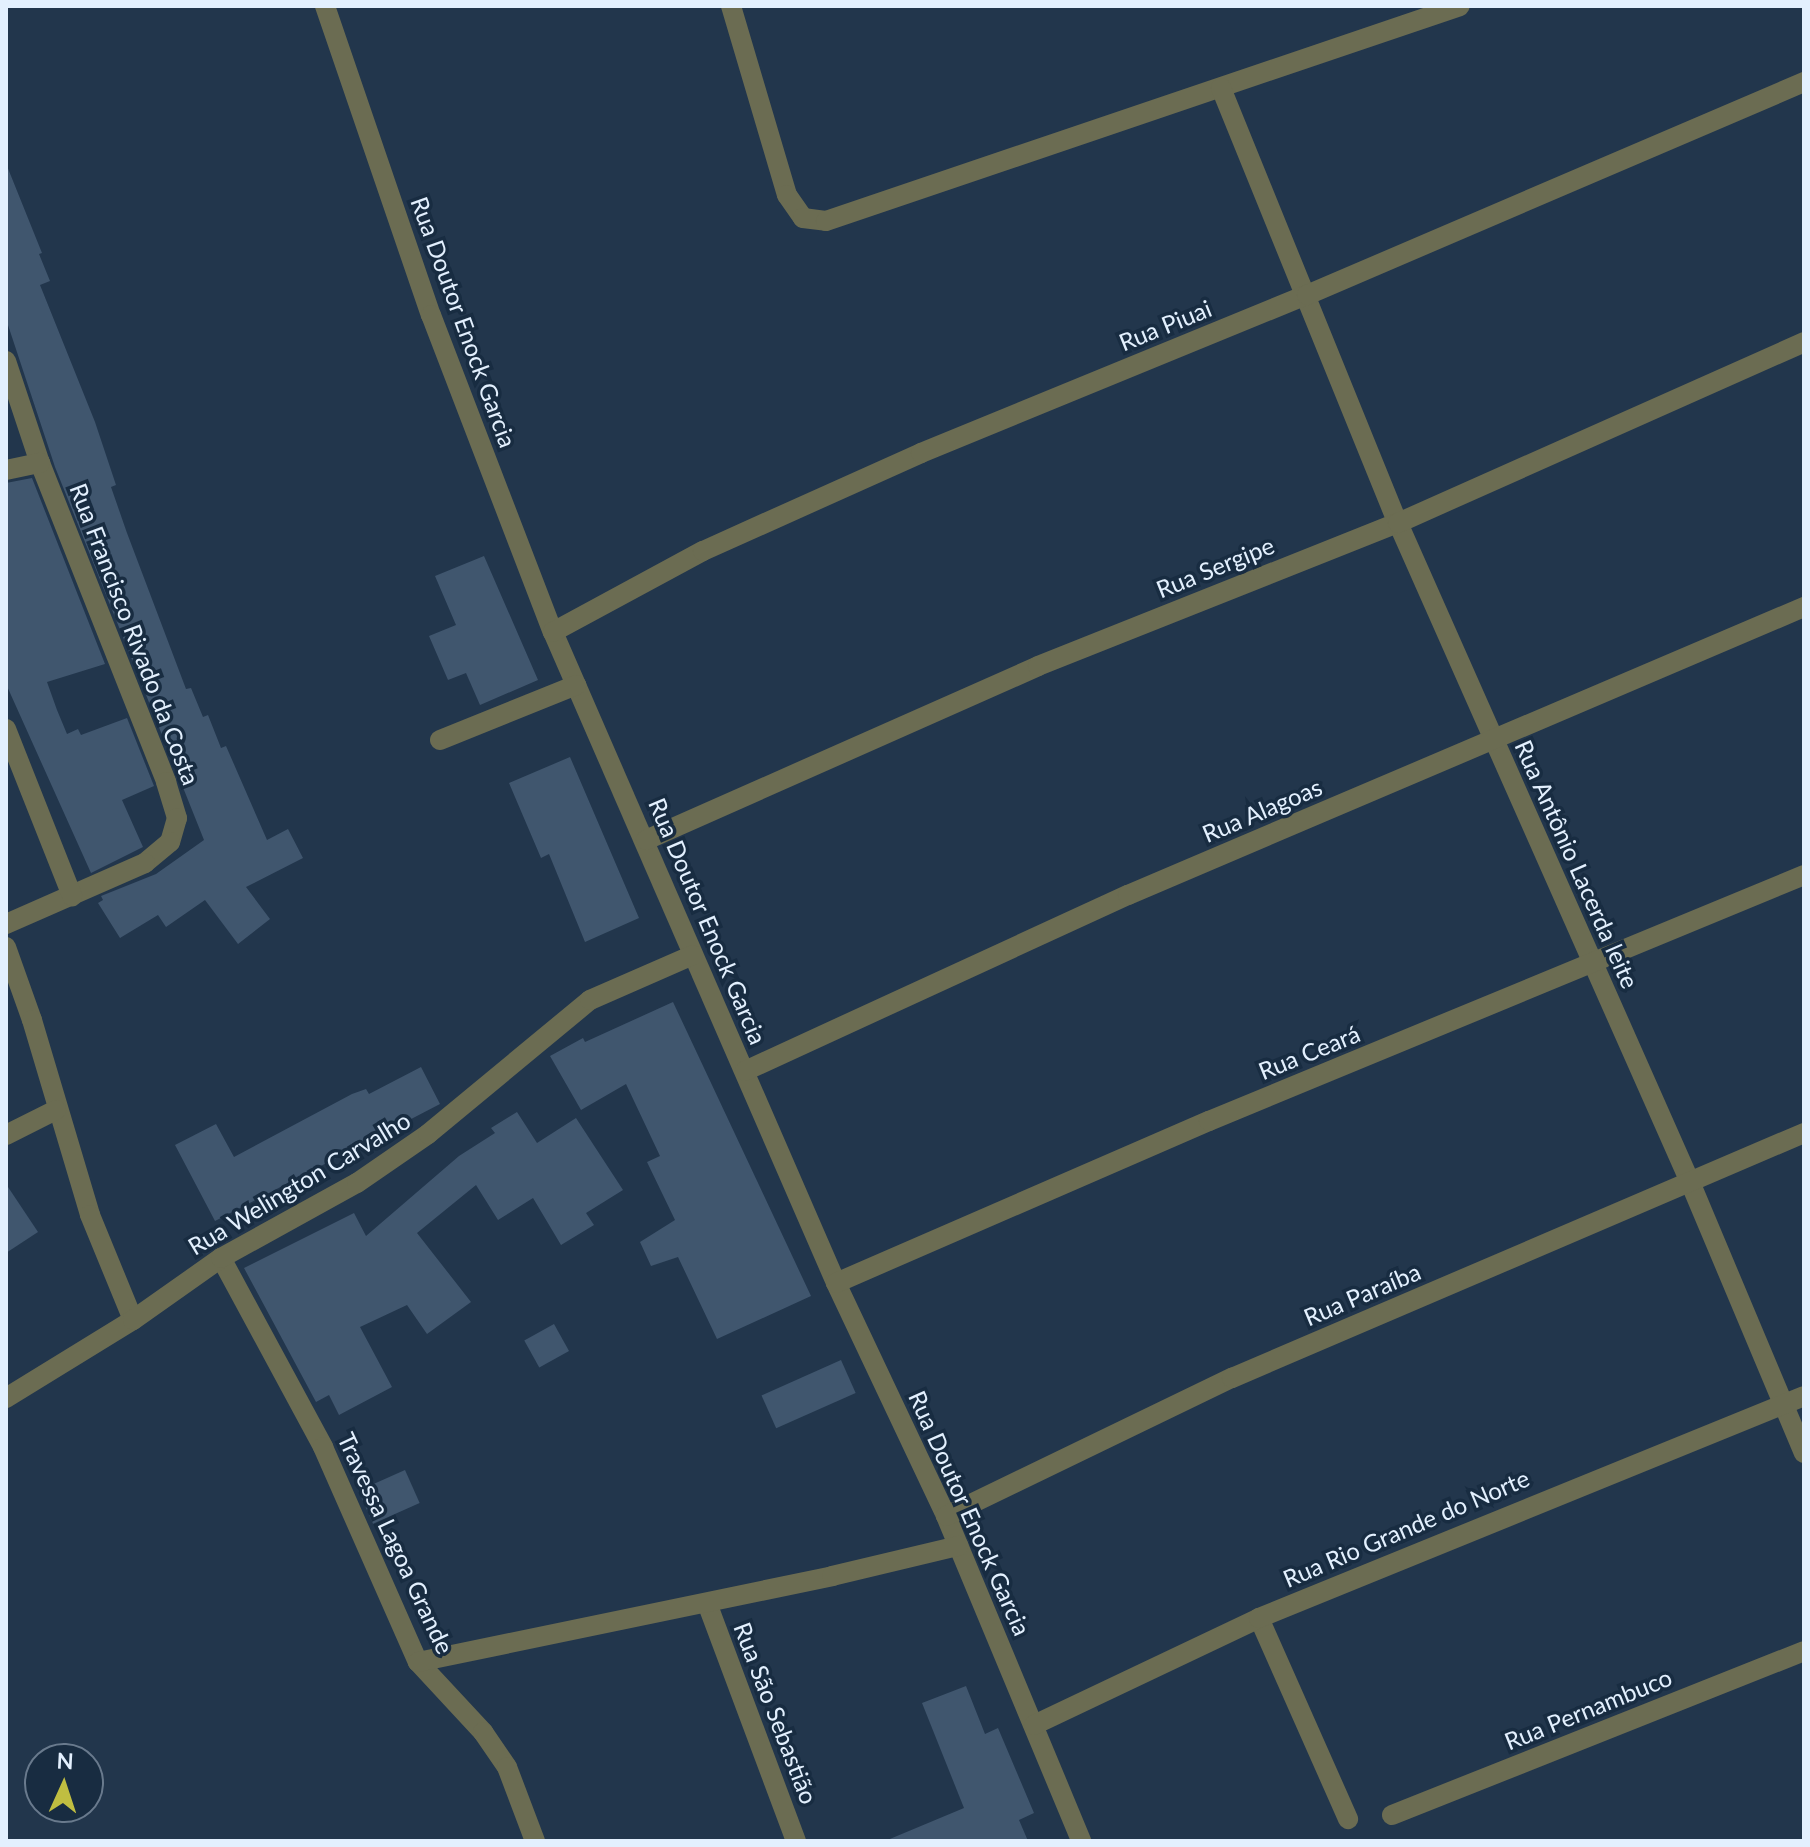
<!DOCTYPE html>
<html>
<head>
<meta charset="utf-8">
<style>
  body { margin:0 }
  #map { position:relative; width:1810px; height:1847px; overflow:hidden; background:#22364c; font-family:Lato,sans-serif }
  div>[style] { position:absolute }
  .building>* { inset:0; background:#40566e; transform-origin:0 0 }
  .minor>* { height:20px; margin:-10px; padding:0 10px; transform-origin:10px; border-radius:10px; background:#6b6c52 }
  span { translate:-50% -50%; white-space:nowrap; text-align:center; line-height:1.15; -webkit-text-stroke:7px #182c41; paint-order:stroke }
  .street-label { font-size:24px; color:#e3f0fe }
  .frame { position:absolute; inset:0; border:8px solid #e3f0fe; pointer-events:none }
  .north { position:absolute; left:24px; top:1743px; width:80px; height:80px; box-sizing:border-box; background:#182c41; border:2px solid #697a8d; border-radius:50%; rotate:3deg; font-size:22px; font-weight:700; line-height:32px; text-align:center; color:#e3f0fe }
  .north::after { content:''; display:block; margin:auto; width:28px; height:36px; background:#c0be41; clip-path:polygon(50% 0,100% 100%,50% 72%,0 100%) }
</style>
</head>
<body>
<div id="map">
  <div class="building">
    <i style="clip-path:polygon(7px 166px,42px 253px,39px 254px,50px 281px,40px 285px,95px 422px,116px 485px,111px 487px,127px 533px,186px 689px,191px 688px,203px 717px,208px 715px,221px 748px,226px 746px,267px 840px,288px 829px,303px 858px,246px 887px,270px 919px,238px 944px,205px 900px,166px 927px,158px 915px,120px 938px,98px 903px,103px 900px,101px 896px,156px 874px,204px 840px,55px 467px,6px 319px)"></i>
    <i style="clip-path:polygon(32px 478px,105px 664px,47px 682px,57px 710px,67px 734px,78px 729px,81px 735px,127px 718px,154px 786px,122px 800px,143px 847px,91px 873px,6px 684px,6px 483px)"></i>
    <i style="clip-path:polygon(484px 556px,538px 680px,480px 705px,466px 673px,448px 680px,429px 636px,456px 625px,435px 576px)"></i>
    <i style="clip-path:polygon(570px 757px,639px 918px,585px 942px,549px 854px,541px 858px,509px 783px)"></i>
    <i style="clip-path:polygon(673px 1002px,811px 1296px,717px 1339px,678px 1257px,651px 1266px,640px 1242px,675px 1220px,647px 1162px,660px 1156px,626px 1084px,581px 1110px,550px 1056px,583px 1038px,585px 1042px)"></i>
    <i style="clip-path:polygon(421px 1067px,440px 1104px,215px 1221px,175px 1145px,216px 1124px,234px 1157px,352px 1094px,366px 1089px,369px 1094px)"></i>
    <i style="clip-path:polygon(517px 1112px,537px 1143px,576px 1118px,623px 1190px,586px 1213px,594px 1225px,561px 1245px,533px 1198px,498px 1220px,476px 1185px,417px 1233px,471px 1302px,427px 1334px,407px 1305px,360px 1327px,392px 1387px,339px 1415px,329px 1395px,316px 1402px,244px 1268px,354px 1213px,366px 1236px,459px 1156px,495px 1133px,491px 1128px)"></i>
    <i style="clip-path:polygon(6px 1184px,38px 1232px,6px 1253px)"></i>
    <i style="left:554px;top:1324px;width:31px;height:34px;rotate:61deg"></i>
    <i style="left:841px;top:1360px;width:36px;height:87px;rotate:66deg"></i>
    <i style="left:405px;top:1470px;width:36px;height:51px;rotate:66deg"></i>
    <i style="clip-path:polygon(966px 1686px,985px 1734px,998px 1728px,1034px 1813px,1019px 1820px,1028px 1841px,885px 1841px,964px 1808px,922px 1703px)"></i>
  </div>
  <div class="minor">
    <i style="left:325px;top:6px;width:327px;rotate:71.1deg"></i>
    <i style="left:431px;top:315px;width:340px;rotate:69deg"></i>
    <i style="left:553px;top:632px;width:710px;rotate:66.5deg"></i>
    <i style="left:836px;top:1283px;width:258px;rotate:64.7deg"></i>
    <i style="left:946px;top:1516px;width:352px;rotate:67.4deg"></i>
    <i style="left:731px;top:6px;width:197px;rotate:73.5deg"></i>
    <i style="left:787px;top:195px;width:28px;rotate:55deg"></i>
    <i style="left:803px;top:218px;width:23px;rotate:7deg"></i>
    <i style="left:826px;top:221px;width:669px;rotate:-18.73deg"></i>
    <i style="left:1221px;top:88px;width:470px;rotate:67.9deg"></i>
    <i style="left:1398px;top:523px;width:721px;rotate:66.1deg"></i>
    <i style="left:1690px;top:1182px;width:294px;rotate:67.2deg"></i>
    <i style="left:6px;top:361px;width:108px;rotate:71.6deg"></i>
    <i style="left:40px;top:463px;width:343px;rotate:68.4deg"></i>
    <i style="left:166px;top:782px;width:38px;rotate:73deg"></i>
    <i style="left:177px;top:818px;width:25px;rotate:106deg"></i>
    <i style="left:170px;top:842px;width:33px;rotate:140deg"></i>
    <i style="left:145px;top:863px;width:152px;rotate:156.3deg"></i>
    <i style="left:6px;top:470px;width:35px;rotate:-12deg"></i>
    <i style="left:553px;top:632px;width:170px;rotate:-28.4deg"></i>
    <i style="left:703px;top:551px;width:239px;rotate:-24.2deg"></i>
    <i style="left:921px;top:453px;width:417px;rotate:-22.3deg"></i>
    <i style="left:1307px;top:295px;width:541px;rotate:-23.2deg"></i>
    <i style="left:6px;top:729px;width:180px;rotate:68.4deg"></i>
    <i style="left:440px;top:740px;width:147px;rotate:-22deg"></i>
    <i style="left:646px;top:840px;width:429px;rotate:-23.9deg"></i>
    <i style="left:1038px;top:666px;width:387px;rotate:-21.7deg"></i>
    <i style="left:1398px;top:523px;width:445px;rotate:-24deg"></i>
    <i style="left:6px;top:947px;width:77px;rotate:70.4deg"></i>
    <i style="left:32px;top:1020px;width:203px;rotate:73.4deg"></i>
    <i style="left:90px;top:1215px;width:113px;rotate:67.7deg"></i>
    <i style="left:745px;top:1071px;width:422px;rotate:-24.7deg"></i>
    <i style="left:1128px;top:895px;width:735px;rotate:-23.08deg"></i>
    <i style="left:6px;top:1135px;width:56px;rotate:-26.6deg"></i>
    <i style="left:221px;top:1258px;width:215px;rotate:61.6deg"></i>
    <i style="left:323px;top:1447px;width:235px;rotate:66.2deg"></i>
    <i style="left:418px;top:1662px;width:96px;rotate:47.1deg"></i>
    <i style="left:483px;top:1732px;width:42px;rotate:55.6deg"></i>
    <i style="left:507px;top:1767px;width:79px;rotate:69.3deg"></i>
    <i style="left:836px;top:1283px;width:407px;rotate:-23.5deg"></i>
    <i style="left:1209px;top:1121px;width:644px;rotate:-22.46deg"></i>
    <i style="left:6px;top:1398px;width:149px;rotate:-31.6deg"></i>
    <i style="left:133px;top:1320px;width:108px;rotate:-35.2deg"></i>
    <i style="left:221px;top:1258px;width:155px;rotate:-28.9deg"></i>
    <i style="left:357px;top:1183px;width:86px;rotate:-34.6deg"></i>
    <i style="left:428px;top:1134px;width:210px;rotate:-39.6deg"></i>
    <i style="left:590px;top:1000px;width:112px;rotate:-23.6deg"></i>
    <i style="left:946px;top:1516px;width:318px;rotate:-25.8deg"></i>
    <i style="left:1232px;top:1378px;width:622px;rotate:-23.19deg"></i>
    <i style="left:707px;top:1603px;width:254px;rotate:69.5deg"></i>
    <i style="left:1259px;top:1618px;width:220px;rotate:66.1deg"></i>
    <i style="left:418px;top:1662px;width:423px;rotate:-11.7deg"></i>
    <i style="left:832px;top:1576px;width:130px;rotate:-13.4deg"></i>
    <i style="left:1034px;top:1725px;width:249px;rotate:-25.4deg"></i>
    <i style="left:1259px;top:1618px;width:588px;rotate:-22.16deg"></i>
    <i style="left:1392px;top:1815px;width:443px;rotate:-21.7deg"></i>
  </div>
  <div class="street-label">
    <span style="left:464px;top:322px;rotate:70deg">Rua Doutor Enock Garcia</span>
    <span style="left:1165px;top:325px;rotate:-22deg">Rua Piuai</span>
    <span style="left:1215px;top:567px;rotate:-22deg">Rua Sergipe</span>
    <span style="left:135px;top:634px;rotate:69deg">Rua Francisco Rivado da Costa</span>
    <span style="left:1262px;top:810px;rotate:-23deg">Rua Alagoas</span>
    <span style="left:1577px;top:864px;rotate:66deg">Rua Antônio Lacerda leite</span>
    <span style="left:708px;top:921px;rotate:67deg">Rua Doutor Enock Garcia</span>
    <span style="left:1309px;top:1052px;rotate:-22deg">Rua Ceará</span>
    <span style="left:299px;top:1183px;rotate:-31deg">Rua Welington Carvalho</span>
    <span style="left:1362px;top:1294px;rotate:-23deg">Rua Paraíba</span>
    <span style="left:970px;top:1513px;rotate:66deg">Rua Doutor Enock Garcia</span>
    <span style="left:1406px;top:1528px;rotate:-23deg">Rua Rio Grande do Norte</span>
    <span style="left:396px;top:1543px;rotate:65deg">Travessa Lagoa Grande</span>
    <span style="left:1588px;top:1709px;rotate:-22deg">Rua Pernambuco</span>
    <span style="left:776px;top:1713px;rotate:69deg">Rua São Sebastião</span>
  </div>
  <div class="frame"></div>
  <div class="north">N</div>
</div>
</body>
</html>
